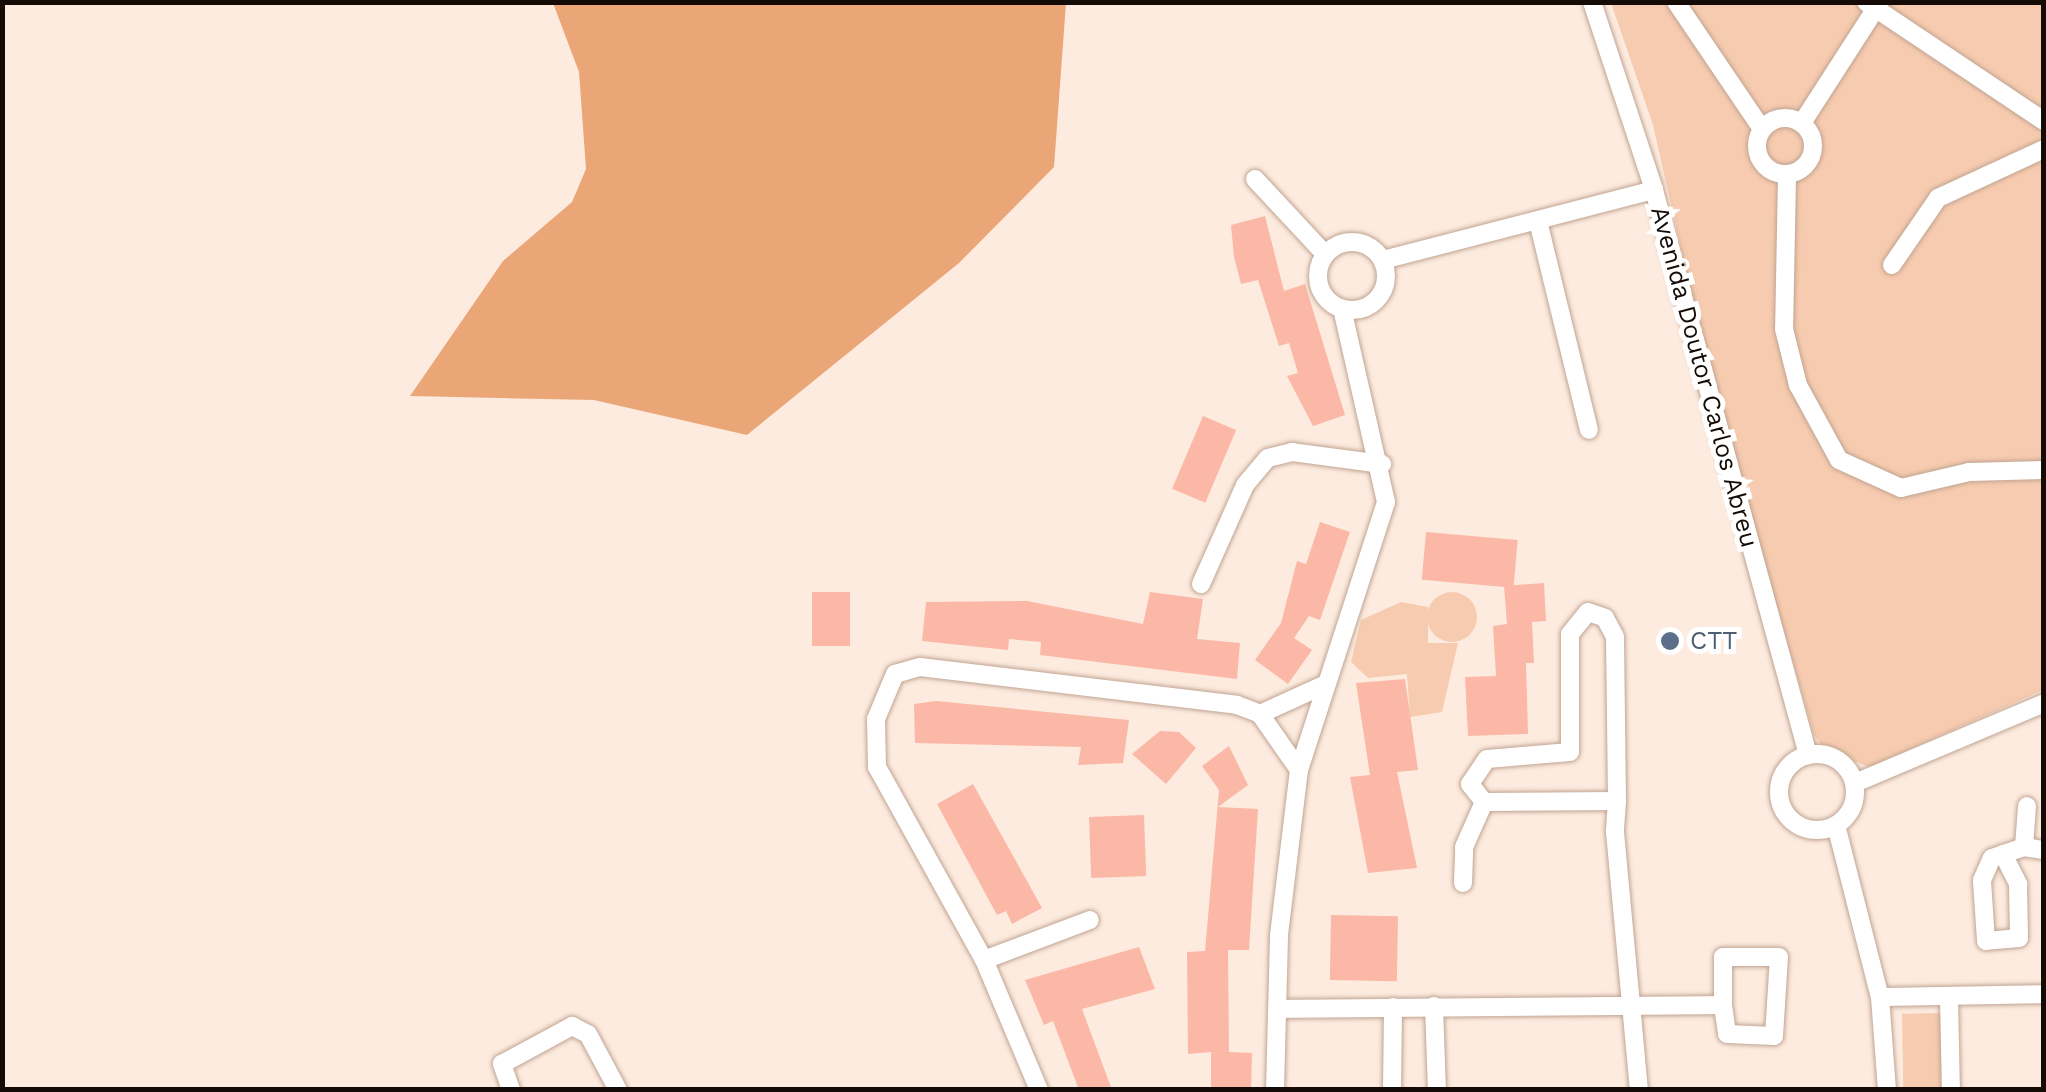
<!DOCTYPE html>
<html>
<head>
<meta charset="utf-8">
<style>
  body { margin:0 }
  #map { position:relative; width:2046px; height:1092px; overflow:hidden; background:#fdebdf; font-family:"Work Sans",sans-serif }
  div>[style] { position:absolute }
  .green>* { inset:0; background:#f7cbaf; transform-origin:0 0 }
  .round { border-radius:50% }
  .forest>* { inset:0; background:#eba678 }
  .building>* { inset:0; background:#fbb8a6; transform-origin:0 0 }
  .roads { filter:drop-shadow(0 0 2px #c0a492) drop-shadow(0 0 2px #c0a492) }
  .minor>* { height:18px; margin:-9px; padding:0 9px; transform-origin:9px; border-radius:9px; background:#fff }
  .minor>.ring { margin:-9px; padding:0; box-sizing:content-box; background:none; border:18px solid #fff; border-radius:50% }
  .dots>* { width:28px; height:28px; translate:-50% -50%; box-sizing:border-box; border:5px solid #fff; border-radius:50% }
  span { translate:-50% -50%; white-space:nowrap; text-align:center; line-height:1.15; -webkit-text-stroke:10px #fff; paint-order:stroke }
  .street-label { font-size:25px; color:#140b06 }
  .service-label { font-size:25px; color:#4e5e75 }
  .left { translate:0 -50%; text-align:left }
  .frame { position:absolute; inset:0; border:5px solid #140b06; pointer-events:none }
</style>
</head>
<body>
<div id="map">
  <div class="green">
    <i style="clip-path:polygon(1611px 3px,2043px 3px,2043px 690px,1870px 767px,1826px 751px,1814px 735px,1708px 368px,1653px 125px)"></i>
    <i class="round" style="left:1427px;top:592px;width:50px;height:50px"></i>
    <i style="clip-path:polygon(1401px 602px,1428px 607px,1428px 643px,1458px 643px,1442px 712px,1410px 717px,1407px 674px,1368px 678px,1351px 662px,1361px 620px)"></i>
    <i style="left:1944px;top:1013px;width:76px;height:42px;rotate:89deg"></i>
  </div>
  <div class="forest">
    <i style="clip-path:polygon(553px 3px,1066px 3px,1054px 167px,959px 263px,747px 435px,594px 400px,410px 396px,503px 261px,572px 202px,586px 169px,579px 72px)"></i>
  </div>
  <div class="building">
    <i style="clip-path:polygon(1265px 216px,1284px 291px,1305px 284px,1345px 415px,1313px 426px,1287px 376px,1298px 373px,1289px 343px,1279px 346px,1258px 280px,1241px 284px,1234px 257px,1231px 225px)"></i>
    <i style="left:1203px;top:416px;width:36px;height:79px;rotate:23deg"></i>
    <i style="clip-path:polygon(1320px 522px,1350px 532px,1320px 620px,1309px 616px,1294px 638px,1312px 650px,1288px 684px,1255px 660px,1281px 623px,1297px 561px,1306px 564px)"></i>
    <i style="left:1426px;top:532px;width:92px;height:48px;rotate:5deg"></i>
    <i style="clip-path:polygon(1544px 583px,1546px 621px,1532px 622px,1534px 663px,1526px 663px,1528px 734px,1468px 736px,1465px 677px,1496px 676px,1493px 626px,1507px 624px,1504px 586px)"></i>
    <i style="left:850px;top:592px;width:54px;height:38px;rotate:90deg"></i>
    <i style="clip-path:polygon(1150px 592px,1203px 599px,1197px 639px,1240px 643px,1237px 679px,1040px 655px,1041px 642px,1009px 639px,1008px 650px,922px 641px,926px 602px,1027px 601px,1143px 624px)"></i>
    <i style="clip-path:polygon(1405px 679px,1418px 770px,1397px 772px,1417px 868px,1368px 873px,1350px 777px,1370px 775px,1356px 683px)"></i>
    <i style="clip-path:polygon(936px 701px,1129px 720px,1123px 763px,1078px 765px,1081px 747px,915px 743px,914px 704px)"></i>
    <i style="clip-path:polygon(1160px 731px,1179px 732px,1196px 748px,1166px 784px,1132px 754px)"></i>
    <i style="clip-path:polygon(1229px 746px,1248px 785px,1218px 807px,1258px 809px,1249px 950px,1228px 950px,1229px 1052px,1252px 1053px,1251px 1090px,1211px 1090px,1211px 1052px,1188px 1054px,1187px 952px,1205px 951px,1219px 790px,1202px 766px)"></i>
    <i style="clip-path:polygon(973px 784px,1042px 908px,1012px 924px,1006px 911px,997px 915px,937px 804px)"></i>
    <i style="left:1144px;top:815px;width:61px;height:55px;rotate:88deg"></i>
    <i style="left:1331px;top:915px;width:67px;height:65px;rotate:1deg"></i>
    <i style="clip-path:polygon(1139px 947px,1155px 989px,1082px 1009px,1112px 1090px,1079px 1090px,1053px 1021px,1044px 1025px,1025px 980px)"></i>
  </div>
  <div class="roads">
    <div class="minor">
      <i style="left:1592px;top:2px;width:198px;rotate:71.7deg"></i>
      <i style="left:1654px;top:190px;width:586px;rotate:74.75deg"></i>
      <i style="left:1676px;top:2px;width:153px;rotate:55.9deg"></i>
      <i style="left:1866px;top:2px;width:214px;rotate:33.8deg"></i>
      <i class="ring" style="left:1757px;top:118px;width:38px;height:38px"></i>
      <i style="left:1802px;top:123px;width:144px;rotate:-57.2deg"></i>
      <i style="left:1787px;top:177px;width:152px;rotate:91.1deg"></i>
      <i style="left:1784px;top:329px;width:58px;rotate:76deg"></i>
      <i style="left:1798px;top:385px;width:85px;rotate:61.3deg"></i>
      <i style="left:1839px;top:460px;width:68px;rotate:24.3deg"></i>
      <i style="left:1901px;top:488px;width:70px;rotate:-13.2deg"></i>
      <i style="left:1969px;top:472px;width:75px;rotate:-1.5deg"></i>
      <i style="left:1255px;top:179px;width:103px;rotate:47deg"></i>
      <i style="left:1538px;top:221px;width:215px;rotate:76.3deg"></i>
      <i class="ring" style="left:1318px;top:242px;width:50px;height:50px"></i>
      <i style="left:1383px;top:260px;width:280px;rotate:-14.5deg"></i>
      <i style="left:1892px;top:265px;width:81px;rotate:-55.5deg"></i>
      <i style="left:1938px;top:198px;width:117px;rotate:-24.8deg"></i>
      <i style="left:1201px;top:584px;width:108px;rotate:-66deg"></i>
      <i style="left:1245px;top:485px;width:35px;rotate:-50deg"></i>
      <i style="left:1268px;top:458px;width:25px;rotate:-14deg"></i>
      <i style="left:1292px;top:452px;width:91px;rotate:7.6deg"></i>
      <i style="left:1260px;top:714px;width:72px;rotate:-24.4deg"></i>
      <i class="ring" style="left:1779px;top:754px;width:58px;height:58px"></i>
      <i style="left:1855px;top:783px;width:205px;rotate:-22.9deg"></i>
      <i style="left:1617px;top:801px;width:133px;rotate:179.6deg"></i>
      <i style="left:1484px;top:802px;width:23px;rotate:-128deg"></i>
      <i style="left:1470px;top:784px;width:30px;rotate:-56deg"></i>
      <i style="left:1487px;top:759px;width:83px;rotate:-4.8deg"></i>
      <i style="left:1570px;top:752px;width:118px;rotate:-90deg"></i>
      <i style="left:1570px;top:634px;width:28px;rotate:-51deg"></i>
      <i style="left:1588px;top:612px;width:18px;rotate:19deg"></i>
      <i style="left:1605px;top:618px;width:21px;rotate:62deg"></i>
      <i style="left:1615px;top:637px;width:164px;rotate:89.3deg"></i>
      <i style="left:1617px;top:801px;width:31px;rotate:94deg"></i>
      <i style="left:1615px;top:832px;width:259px;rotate:84.7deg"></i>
      <i style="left:1836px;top:825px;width:178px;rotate:75.7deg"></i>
      <i style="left:1880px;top:997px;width:93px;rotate:85.7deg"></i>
      <i style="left:2024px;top:847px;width:41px;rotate:-85.8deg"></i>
      <i style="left:2003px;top:854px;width:34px;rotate:63deg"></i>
      <i style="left:2018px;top:884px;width:54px;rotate:88.9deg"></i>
      <i style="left:2019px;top:938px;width:33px;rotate:175deg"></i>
      <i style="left:1986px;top:941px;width:61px;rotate:-93.8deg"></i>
      <i style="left:1982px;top:880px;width:24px;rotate:-66deg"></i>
      <i style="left:1992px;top:858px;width:34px;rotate:-19deg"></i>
      <i style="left:2024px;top:847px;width:20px;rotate:9deg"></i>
      <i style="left:1463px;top:883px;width:36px;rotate:-88deg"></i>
      <i style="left:1464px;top:847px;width:49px;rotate:-66deg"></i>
      <i style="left:984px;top:960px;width:113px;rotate:-20.7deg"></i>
      <i style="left:1880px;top:997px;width:164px;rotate:-1deg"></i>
      <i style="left:1949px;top:998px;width:92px;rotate:88.8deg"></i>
      <i style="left:1434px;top:1006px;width:84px;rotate:88deg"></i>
      <i style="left:1278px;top:1009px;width:445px;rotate:-0.5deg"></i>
      <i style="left:1723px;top:1005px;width:29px;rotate:82deg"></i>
      <i style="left:1727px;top:1034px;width:47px;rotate:2.4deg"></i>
      <i style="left:1774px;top:1036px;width:79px;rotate:-86.4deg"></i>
      <i style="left:1779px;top:957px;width:56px;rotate:180deg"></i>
      <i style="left:1723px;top:957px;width:48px;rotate:90deg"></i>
      <i style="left:511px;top:1090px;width:28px;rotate:-109deg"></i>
      <i style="left:502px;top:1064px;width:80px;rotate:-28.5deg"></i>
      <i style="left:572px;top:1026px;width:18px;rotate:27deg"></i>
      <i style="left:588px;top:1034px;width:64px;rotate:61.8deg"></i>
      <i style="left:1039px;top:1090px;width:141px;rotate:-112.9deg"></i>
      <i style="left:984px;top:960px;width:221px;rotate:-119deg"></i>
      <i style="left:877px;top:767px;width:48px;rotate:-91.2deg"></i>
      <i style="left:876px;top:719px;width:49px;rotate:-67.1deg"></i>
      <i style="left:895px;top:674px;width:26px;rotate:-16deg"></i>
      <i style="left:920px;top:667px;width:319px;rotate:6.8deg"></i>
      <i style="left:1237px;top:705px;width:25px;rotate:21deg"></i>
      <i style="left:1260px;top:714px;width:68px;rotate:55.1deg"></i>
      <i style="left:1275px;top:1090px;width:155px;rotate:-88.5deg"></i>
      <i style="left:1279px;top:935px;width:166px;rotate:-83.1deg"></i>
      <i style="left:1299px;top:770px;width:282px;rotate:-72deg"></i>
      <i style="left:1386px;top:502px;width:198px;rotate:-102.8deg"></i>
      <i style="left:1392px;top:1090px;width:83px;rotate:-89.3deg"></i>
    </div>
  </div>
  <div class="dots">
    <i style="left:1670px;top:641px;background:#5c6f8a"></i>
  </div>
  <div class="street-label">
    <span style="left:1704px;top:377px;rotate:75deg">Avenida Doutor Carlos Abreu</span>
  </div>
  <div class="service-label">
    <span class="left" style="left:1690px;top:641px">CTT</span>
  </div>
  <div class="frame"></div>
</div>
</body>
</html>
